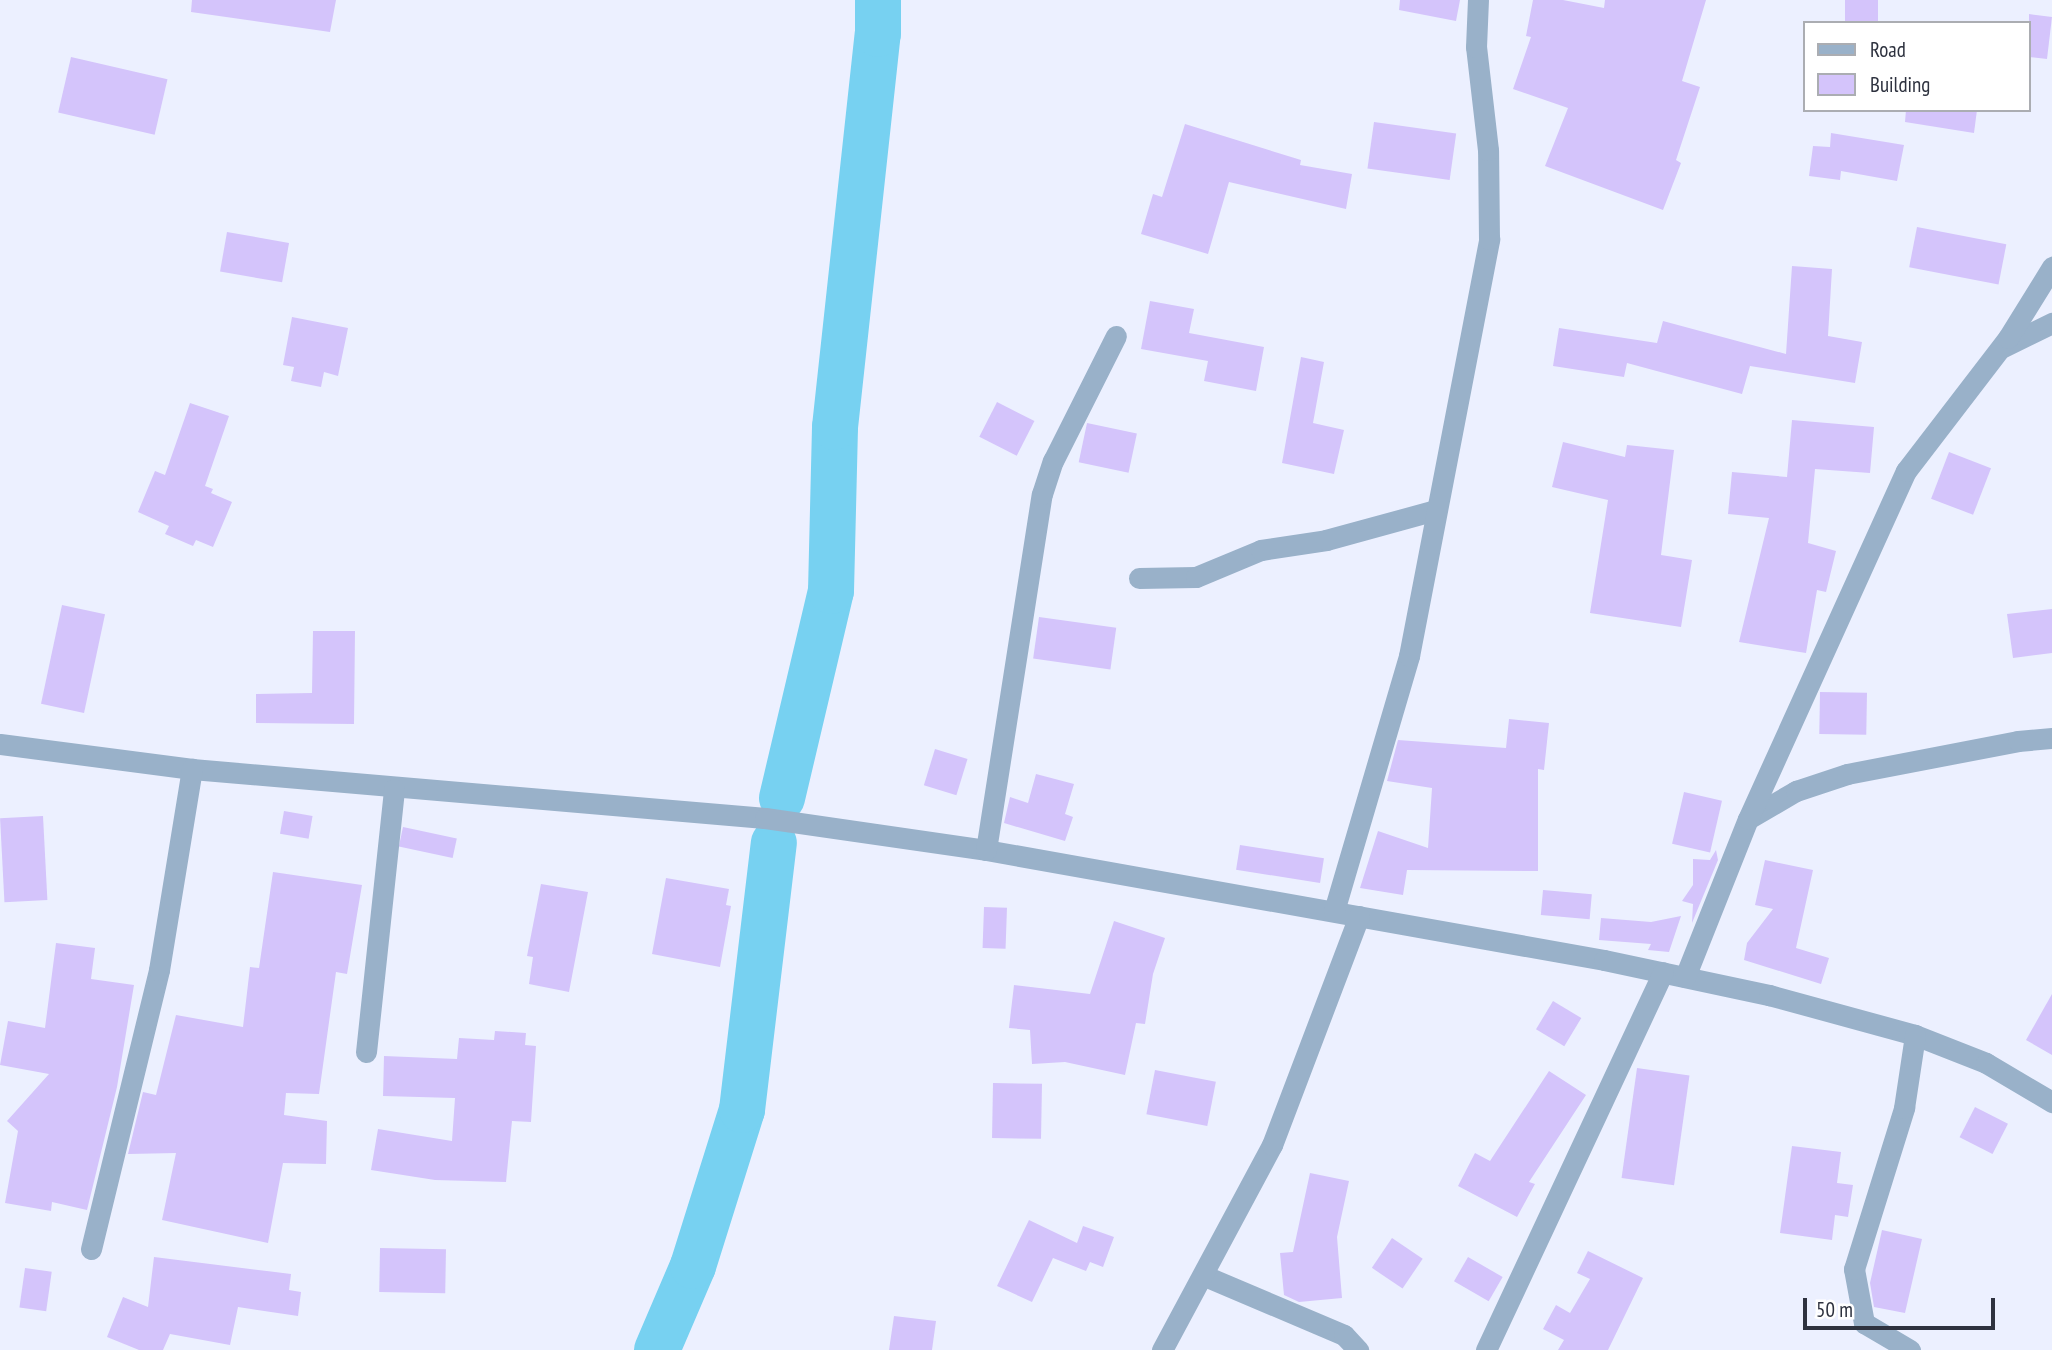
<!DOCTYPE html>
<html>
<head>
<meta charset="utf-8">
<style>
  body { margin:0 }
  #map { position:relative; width:2052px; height:1350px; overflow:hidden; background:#ecf0ff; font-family:"PT Sans Narrow",sans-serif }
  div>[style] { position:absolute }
  .river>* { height:46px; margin:-23px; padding:0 23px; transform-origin:23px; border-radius:23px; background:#77d1f1 }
  .building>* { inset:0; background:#d4c4fb; transform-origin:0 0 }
  .minor>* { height:21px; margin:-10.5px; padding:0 10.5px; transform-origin:10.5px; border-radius:10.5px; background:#99b1c9 }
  span { translate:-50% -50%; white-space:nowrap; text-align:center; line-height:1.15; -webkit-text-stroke:5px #fff; paint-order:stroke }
  .legend { position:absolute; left:1803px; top:21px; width:228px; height:91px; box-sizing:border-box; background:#fff; border:2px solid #abadb2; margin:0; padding:9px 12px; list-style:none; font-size:21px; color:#2e323f }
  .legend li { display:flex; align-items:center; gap:14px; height:35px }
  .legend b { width:35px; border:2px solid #abadb2 }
  .scale { position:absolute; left:1803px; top:1298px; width:192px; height:32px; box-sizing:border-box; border:4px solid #2e323f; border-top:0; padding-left:9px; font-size:21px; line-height:24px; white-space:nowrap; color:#2e323f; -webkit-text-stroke:5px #fff; paint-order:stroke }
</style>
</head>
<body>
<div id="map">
  <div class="river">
    <i style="left:782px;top:798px;width:213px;rotate:-76.7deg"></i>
    <i style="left:831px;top:591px;width:164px;rotate:-88.6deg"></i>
    <i style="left:835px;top:427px;width:395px;rotate:-83.8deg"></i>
    <i style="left:878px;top:34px;width:34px;rotate:-90deg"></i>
    <i style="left:657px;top:1350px;width:91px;rotate:-66.8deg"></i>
    <i style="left:693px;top:1266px;width:164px;rotate:-72.6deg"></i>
    <i style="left:742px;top:1110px;width:269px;rotate:-83.2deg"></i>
  </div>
  <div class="building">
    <i style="clip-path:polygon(192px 0,336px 0,330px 32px,191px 12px)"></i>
    <i style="clip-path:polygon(1400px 0,1460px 0,1456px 21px,1399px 10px)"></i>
    <i style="clip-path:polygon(1533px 0,1563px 0,1604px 8px,1605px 0,1706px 0,1682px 81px,1700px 87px,1676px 160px,1681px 163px,1663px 210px,1545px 166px,1568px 108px,1513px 89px,1531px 37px,1526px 36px)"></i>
    <i style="left:1845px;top:0;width:33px;height:23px"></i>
    <i style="clip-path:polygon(2029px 14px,2052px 17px,2047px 59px,2029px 57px)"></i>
    <i style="left:71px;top:57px;width:99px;height:57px;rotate:13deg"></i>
    <i style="clip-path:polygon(1906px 110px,1977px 110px,1974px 133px,1905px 122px)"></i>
    <i style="left:1374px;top:122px;width:83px;height:47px;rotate:8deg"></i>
    <i style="clip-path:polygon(1185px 124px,1301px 160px,1300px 165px,1352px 174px,1346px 209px,1229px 182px,1208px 254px,1141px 234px,1153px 194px,1162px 197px)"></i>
    <i style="clip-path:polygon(1831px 133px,1904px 145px,1897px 181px,1841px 171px,1840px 180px,1809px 176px,1813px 146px,1830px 147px)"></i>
    <i style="left:1917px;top:227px;width:91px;height:41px;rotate:11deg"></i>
    <i style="left:227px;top:232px;width:63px;height:40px;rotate:10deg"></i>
    <i style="clip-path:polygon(1792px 266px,1832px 269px,1828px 336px,1862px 342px,1855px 383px,1750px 366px,1742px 394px,1627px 363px,1624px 377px,1553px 366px,1559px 328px,1657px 343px,1663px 321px,1786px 354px)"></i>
    <i style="clip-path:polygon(1150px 301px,1194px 309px,1189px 333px,1264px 347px,1256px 391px,1204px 381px,1208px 361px,1141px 349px)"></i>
    <i style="clip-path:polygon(292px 317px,348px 328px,338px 376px,324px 372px,321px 387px,291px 381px,294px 367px,283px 365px)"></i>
    <i style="clip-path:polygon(1301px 357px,1324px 362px,1313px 423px,1344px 430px,1334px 474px,1282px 463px)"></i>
    <i style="left:997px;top:402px;width:42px;height:39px;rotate:27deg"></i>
    <i style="clip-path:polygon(190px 403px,229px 416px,205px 486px,213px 489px,211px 493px,232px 502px,213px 547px,196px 540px,193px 546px,165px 534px,169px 526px,138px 512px,155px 471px,165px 475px)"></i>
    <i style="clip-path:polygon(1792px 420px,1874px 427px,1870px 473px,1815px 469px,1808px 543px,1836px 551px,1826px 592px,1817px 590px,1806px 653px,1739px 642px,1769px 518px,1728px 514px,1732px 472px,1787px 477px)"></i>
    <i style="left:1087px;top:423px;width:51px;height:40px;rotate:12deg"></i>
    <i style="clip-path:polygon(1563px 442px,1625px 457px,1627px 445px,1674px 450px,1661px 555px,1692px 560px,1681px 627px,1590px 613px,1608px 500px,1552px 487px)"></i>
    <i style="left:1949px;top:452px;width:45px;height:50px;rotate:21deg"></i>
    <i style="left:62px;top:605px;width:44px;height:101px;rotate:12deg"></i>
    <i style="clip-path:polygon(2052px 609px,2052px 653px,2013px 658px,2007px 614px)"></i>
    <i style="left:1039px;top:617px;width:78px;height:42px;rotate:8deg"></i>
    <i style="clip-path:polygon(313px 631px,355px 631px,354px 724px,256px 723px,256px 694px,312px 693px)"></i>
    <i style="left:1820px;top:692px;width:47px;height:42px;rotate:1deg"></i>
    <i style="clip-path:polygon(1509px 719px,1549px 723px,1544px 770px,1538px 769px,1538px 871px,1407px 870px,1403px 895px,1360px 888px,1378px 831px,1428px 848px,1432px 788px,1387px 781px,1398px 740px,1506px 748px)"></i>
    <i style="left:935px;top:749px;width:34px;height:38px;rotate:17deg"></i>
    <i style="clip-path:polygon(1036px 774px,1074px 784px,1065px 814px,1073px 817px,1065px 841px,1004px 823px,1010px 797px,1028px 803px)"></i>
    <i style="left:1684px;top:792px;width:39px;height:53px;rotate:13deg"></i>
    <i style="left:284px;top:811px;width:29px;height:23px;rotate:10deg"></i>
    <i style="left:43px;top:816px;width:84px;height:43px;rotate:87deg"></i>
    <i style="left:403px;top:827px;width:55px;height:20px;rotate:12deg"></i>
    <i style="left:1240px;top:845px;width:85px;height:25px;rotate:9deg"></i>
    <i style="clip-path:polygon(1716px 850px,1718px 860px,1692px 923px,1693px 904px,1682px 901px,1693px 885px,1693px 859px,1710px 860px)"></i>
    <i style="clip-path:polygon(1765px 860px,1813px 870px,1796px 948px,1829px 958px,1821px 984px,1744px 960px,1747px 943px,1773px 909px,1755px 905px)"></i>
    <i style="clip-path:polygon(273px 872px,362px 885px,347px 974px,336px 972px,319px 1094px,286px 1093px,284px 1115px,327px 1121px,326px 1164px,283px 1163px,268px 1243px,162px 1220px,176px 1153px,128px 1154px,143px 1092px,156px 1095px,176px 1015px,243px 1027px,250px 967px,259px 968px)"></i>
    <i style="clip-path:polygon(666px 878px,729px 889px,726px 905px,731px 906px,720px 967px,652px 954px)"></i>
    <i style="clip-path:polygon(541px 884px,588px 892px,569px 992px,529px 984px,533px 957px,527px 956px)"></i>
    <i style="left:1543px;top:890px;width:49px;height:25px;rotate:5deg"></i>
    <i style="left:984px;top:907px;width:23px;height:41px;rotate:2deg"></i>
    <i style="clip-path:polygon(1681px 916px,1669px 952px,1648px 950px,1651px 944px,1599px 940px,1601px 918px,1651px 922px)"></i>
    <i style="clip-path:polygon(1114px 921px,1165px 938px,1153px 974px,1145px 1024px,1136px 1023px,1125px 1075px,1065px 1062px,1032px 1064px,1030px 1030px,1009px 1028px,1014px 985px,1090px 994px)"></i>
    <i style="clip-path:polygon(56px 943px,95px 948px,91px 979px,134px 985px,117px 1087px,87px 1210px,52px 1202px,51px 1211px,5px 1203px,18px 1131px,7px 1121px,49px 1074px,0 1065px,8px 1021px,45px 1028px)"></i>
    <i style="clip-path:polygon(2052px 994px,2052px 1055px,2026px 1040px)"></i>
    <i style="left:1553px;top:1001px;width:33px;height:33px;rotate:31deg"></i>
    <i style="clip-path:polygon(495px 1031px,526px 1033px,525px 1045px,536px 1046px,531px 1122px,512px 1121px,506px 1182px,435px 1180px,371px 1170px,378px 1129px,452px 1141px,455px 1098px,383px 1096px,384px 1056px,457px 1059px,459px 1038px,494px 1040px)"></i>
    <i style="left:1637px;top:1068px;width:53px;height:111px;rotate:8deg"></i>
    <i style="left:1155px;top:1070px;width:62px;height:45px;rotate:11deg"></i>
    <i style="clip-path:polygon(1549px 1071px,1586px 1095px,1529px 1182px,1535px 1184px,1517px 1217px,1458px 1186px,1475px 1153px,1490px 1161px)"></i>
    <i style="left:993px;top:1083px;width:49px;height:55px;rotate:1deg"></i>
    <i style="left:1975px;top:1107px;width:37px;height:34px;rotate:27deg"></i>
    <i style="clip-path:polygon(1792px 1146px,1841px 1152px,1837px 1183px,1853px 1185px,1848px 1217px,1835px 1215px,1832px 1240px,1780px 1233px)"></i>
    <i style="clip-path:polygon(1310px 1173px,1349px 1181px,1337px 1237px,1342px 1298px,1299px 1302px,1284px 1295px,1280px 1253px,1293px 1252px)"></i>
    <i style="clip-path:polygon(1029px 1220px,1077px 1243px,1083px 1226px,1114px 1237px,1103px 1267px,1090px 1262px,1086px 1271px,1053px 1258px,1032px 1302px,997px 1286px)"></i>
    <i style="clip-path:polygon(1882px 1230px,1922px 1239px,1905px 1313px,1874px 1307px,1870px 1283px)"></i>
    <i style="left:1392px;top:1238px;width:37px;height:36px;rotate:34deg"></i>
    <i style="left:380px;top:1248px;width:66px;height:44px;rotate:1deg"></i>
    <i style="clip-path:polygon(1588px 1251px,1643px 1278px,1608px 1350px,1558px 1350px,1564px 1340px,1543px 1329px,1556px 1305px,1570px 1313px,1590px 1279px,1577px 1273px)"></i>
    <i style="clip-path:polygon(154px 1257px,291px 1274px,289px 1290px,301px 1292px,298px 1316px,238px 1307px,230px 1345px,170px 1334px,163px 1350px,139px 1350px,107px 1337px,123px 1297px,148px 1307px)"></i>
    <i style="left:1468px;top:1257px;width:40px;height:28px;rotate:30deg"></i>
    <i style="left:25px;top:1268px;width:27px;height:40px;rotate:8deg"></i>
    <i style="clip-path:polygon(894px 1316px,936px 1321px,932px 1350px,889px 1350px)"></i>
  </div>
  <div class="minor">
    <i style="left:2003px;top:347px;width:55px;rotate:-26.1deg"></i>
    <i style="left:1139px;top:578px;width:57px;rotate:-1deg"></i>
    <i style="left:1196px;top:577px;width:70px;rotate:-22.6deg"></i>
    <i style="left:1261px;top:550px;width:66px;rotate:-8.7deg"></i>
    <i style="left:1326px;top:540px;width:114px;rotate:-15.3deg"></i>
    <i style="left:0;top:744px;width:194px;rotate:7.4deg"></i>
    <i style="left:192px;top:769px;width:575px;rotate:4.89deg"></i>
    <i style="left:765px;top:818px;width:223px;rotate:8.2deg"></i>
    <i style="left:986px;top:850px;width:628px;rotate:10.09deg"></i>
    <i style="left:1604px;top:960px;width:169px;rotate:12deg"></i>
    <i style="left:1769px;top:995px;width:151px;rotate:15.3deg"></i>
    <i style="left:1915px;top:1035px;width:76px;rotate:21.5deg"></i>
    <i style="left:1986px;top:1063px;width:77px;rotate:30.6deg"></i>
    <i style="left:1748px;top:819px;width:56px;rotate:-30.3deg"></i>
    <i style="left:1796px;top:791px;width:54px;rotate:-18.4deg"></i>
    <i style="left:1847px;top:774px;width:174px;rotate:-10.9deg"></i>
    <i style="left:2018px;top:741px;width:34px;rotate:-5deg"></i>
    <i style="left:986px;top:850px;width:360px;rotate:-81.1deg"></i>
    <i style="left:1042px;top:494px;width:35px;rotate:-72deg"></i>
    <i style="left:1053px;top:461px;width:140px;rotate:-63.3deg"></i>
    <i style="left:1334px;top:911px;width:266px;rotate:-73.6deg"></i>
    <i style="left:1409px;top:656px;width:425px;rotate:-79.1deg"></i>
    <i style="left:1489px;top:239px;width:89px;rotate:-90.6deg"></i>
    <i style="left:1488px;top:150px;width:104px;rotate:-96.6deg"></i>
    <i style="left:1476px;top:47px;width:47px;rotate:-87.6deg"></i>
    <i style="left:1685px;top:977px;width:170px;rotate:-68.3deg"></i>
    <i style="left:1748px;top:819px;width:382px;rotate:-65.6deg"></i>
    <i style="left:1906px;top:471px;width:168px;rotate:-52.5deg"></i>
    <i style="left:2008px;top:338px;width:84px;rotate:-58.2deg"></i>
    <i style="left:366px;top:1052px;width:264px;rotate:-83.9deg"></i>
    <i style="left:91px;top:1249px;width:287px;rotate:-76.3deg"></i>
    <i style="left:159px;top:970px;width:204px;rotate:-80.7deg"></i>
    <i style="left:1205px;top:1276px;width:151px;rotate:23deg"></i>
    <i style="left:1344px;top:1335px;width:21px;rotate:47deg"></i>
    <i style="left:1162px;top:1350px;width:233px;rotate:-61.8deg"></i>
    <i style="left:1272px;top:1145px;width:245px;rotate:-69.2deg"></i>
    <i style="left:1486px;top:1350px;width:417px;rotate:-64.9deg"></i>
    <i style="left:1910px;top:1350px;width:53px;rotate:-149.6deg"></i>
    <i style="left:1864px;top:1323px;width:55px;rotate:-100.5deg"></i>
    <i style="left:1854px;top:1269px;width:169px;rotate:-72.7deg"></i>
    <i style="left:1904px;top:1108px;width:74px;rotate:-81.4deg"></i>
  </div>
  <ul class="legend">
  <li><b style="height:9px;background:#99b1c9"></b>Road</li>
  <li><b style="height:19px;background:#d4c4fb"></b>Building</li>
  </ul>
  <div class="scale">50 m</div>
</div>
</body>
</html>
